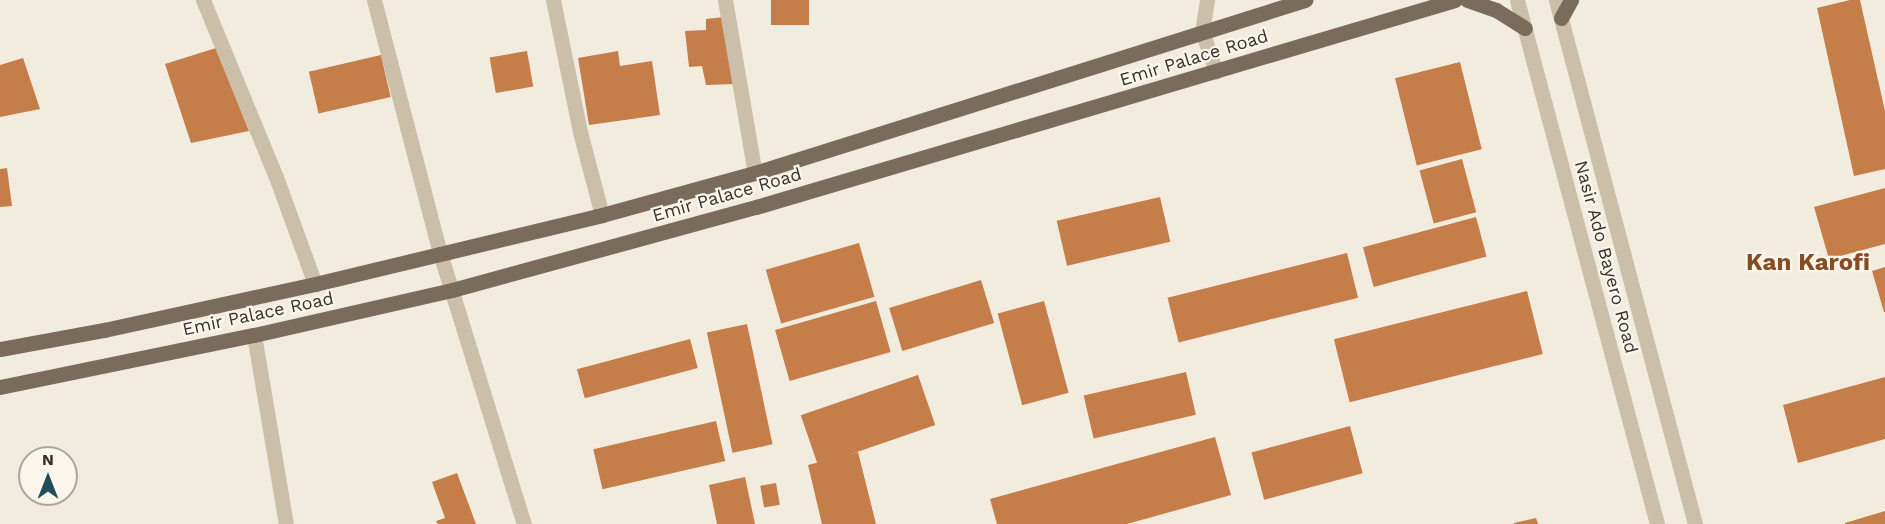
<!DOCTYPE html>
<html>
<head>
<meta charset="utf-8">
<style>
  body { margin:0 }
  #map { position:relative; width:1885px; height:524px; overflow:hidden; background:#f2ecde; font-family:"Work Sans",sans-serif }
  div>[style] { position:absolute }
  .building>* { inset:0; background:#c57d4a; transform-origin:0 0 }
  .minor>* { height:15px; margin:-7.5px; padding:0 7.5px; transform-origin:7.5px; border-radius:7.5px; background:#cbbfaa }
  .major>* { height:15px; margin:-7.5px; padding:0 7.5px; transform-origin:7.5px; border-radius:7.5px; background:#7a6b5b }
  span { translate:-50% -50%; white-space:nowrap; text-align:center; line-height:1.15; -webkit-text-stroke:4.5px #faf6eb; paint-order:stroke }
  .street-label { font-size:18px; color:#383129 }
  .district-label { font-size:24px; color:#874c23; font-weight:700 }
  .north { position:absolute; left:18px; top:446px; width:60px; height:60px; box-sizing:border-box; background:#faf6eb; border:2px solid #aca79d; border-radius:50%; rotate:0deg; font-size:16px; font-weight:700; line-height:24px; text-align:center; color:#383129 }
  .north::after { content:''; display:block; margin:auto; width:21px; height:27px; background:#1f4c5a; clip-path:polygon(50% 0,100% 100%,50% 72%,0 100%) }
</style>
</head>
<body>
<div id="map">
  <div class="building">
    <i style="left:771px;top:0;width:38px;height:25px"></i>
    <i style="clip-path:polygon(1850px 0,1860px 0,1885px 111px,1885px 169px,1854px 176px,1817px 8px)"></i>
    <i style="clip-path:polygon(724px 17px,735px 84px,706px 85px,702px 66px,689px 67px,685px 31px,706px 30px,706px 19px)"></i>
    <i style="clip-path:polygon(216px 48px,249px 131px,191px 143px,165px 64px)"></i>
    <i style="left:527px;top:51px;width:36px;height:38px;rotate:80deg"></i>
    <i style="clip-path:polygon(618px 51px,620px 66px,652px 61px,660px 115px,589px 125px,578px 58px)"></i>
    <i style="left:381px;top:55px;width:43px;height:74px;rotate:77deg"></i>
    <i style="clip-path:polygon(23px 58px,40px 109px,0 117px,0 65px)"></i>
    <i style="left:1460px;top:62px;width:90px;height:67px;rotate:76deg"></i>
    <i style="left:1462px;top:159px;width:55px;height:44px;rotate:75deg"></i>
    <i style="clip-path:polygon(7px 168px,12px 206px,0 207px,0 169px)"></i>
    <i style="clip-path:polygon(1885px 188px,1885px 244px,1829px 259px,1814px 207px)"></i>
    <i style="left:1160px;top:197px;width:46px;height:106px;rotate:77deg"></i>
    <i style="left:1476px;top:217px;width:41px;height:117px;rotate:75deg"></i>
    <i style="left:859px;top:243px;width:56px;height:97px;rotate:74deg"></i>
    <i style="left:1347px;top:253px;width:46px;height:185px;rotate:76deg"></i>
    <i style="clip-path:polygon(1885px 267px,1885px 312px,1884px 312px,1872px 271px)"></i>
    <i style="left:981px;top:280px;width:45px;height:96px;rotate:73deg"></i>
    <i style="left:1527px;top:291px;width:65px;height:199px;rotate:76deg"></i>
    <i style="left:876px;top:301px;width:53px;height:105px;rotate:74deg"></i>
    <i style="left:1044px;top:301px;width:95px;height:48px;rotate:75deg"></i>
    <i style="left:747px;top:324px;width:123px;height:41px;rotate:78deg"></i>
    <i style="left:690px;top:339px;width:30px;height:117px;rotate:75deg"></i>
    <i style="left:1186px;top:372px;width:44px;height:105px;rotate:77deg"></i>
    <i style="left:918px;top:375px;width:53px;height:124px;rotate:71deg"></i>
    <i style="clip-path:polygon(1885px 377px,1885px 439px,1798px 463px,1783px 405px)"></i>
    <i style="left:716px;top:421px;width:41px;height:126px;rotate:77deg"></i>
    <i style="left:1350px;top:426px;width:49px;height:102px;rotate:75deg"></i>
    <i style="clip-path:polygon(1215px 437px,1231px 495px,1127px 524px,997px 524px,990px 499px)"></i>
    <i style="clip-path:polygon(858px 452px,876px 524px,822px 524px,808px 465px)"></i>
    <i style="clip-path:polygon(457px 473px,476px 524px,438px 524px,436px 521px,445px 518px,432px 482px)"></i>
    <i style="clip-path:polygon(745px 477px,755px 524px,717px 524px,709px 485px)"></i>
    <i style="left:776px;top:483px;width:22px;height:16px;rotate:80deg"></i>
    <i style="clip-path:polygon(1885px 511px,1885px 524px,1845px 524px,1845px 523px)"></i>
    <i style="clip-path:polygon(1536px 518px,1538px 524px,1514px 524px,1514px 523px)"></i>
  </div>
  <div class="minor">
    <i style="left:203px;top:0;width:191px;rotate:67.6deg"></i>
    <i style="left:276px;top:177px;width:114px;rotate:70deg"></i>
    <i style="left:374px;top:0;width:261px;rotate:75.4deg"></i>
    <i style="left:440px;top:253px;width:284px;rotate:72.8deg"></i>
    <i style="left:553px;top:0;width:135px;rotate:78.4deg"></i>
    <i style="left:580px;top:132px;width:86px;rotate:75.2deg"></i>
    <i style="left:725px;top:0;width:176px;rotate:80.2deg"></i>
    <i style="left:1207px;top:0;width:31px;rotate:99deg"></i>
    <i style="left:1202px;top:31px;width:43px;rotate:71.1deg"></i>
    <i style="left:1517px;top:0;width:542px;rotate:75.04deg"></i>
    <i style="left:1556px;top:0;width:542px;rotate:75.14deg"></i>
    <i style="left:254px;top:335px;width:192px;rotate:80.4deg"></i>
  </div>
  <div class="major">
    <i style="left:1467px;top:0;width:31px;rotate:19deg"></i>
    <i style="left:1496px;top:10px;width:34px;rotate:32deg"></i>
    <i style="left:1561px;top:18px;width:21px;rotate:-61deg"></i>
    <i style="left:0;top:349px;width:106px;rotate:-10.4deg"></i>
    <i style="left:104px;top:330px;width:216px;rotate:-12.3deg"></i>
    <i style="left:315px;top:284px;width:295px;rotate:-13.5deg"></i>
    <i style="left:602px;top:215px;width:159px;rotate:-15.4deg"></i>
    <i style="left:755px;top:173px;width:577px;rotate:-17.46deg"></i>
    <i style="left:0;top:387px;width:259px;rotate:-11.6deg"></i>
    <i style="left:254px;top:335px;width:203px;rotate:-12.8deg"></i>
    <i style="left:452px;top:290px;width:315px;rotate:-15.3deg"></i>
    <i style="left:756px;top:207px;width:729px;rotate:-16.5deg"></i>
  </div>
  <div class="street-label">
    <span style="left:1194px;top:58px;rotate:-17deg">Emir Palace Road</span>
    <span style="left:727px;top:195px;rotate:-16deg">Emir Palace Road</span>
    <span style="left:1606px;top:257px;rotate:75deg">Nasir Ado Bayero Road</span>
    <span style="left:258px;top:314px;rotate:-12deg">Emir Palace Road</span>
  </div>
  <div class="district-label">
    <span style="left:1808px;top:263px">Kan Karofi</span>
  </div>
  <div class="north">N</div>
</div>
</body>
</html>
